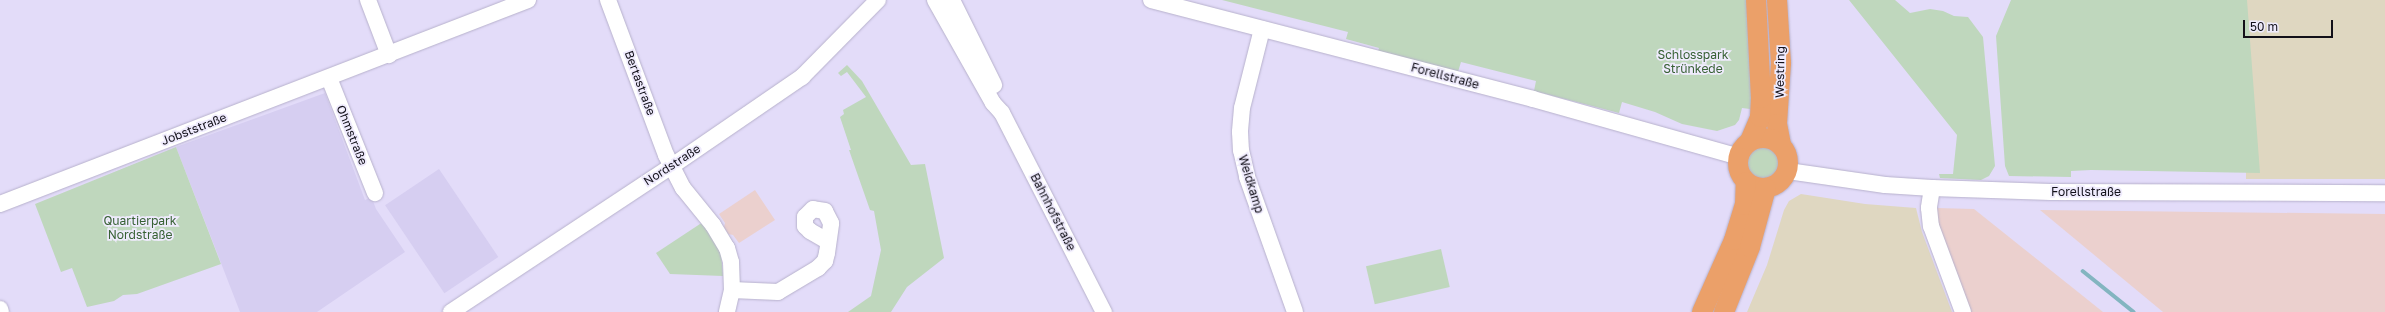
<!DOCTYPE html>
<html>
<head>
<meta charset="utf-8">
<style>
  body { margin:0 }
  #map { position:relative; width:2385px; height:312px; overflow:hidden; background:#e3dcf9; font-family:"Golos Text",sans-serif }
  div>[style] { position:absolute }
  .commercial>* { inset:0; background:#dfd7c1; transform-origin:0 0 }
  .industrial>* { inset:0; background:#ebd0ce }
  .built>* { inset:0; background:#d6cef1; transform-origin:0 0 }
  .green>* { inset:0; background:#bfd7bd; transform-origin:0 0 }
  .round { border-radius:50% }
  .stream>* { height:3.5px; margin:-1.75px; padding:0 1.75px; transform-origin:1.75px; border-radius:1.75px; background:#83b5c0 }
  .roads { filter:drop-shadow(0 0 1px #b7b1cc) drop-shadow(0 0 1px #b7b1cc) }
  .minor>* { height:16px; margin:-8px; padding:0 8px; transform-origin:8px; border-radius:8px; background:#fff }
  .major>* { height:20px; margin:-10px; padding:0 10px; transform-origin:10px; border-radius:10px; background:#eba069 }
  .major>.ring { margin:-10px; padding:0; box-sizing:content-box; background:none; border:20px solid #eba069; border-radius:50% }
  span { translate:-50% -50%; white-space:nowrap; text-align:center; line-height:1.15; -webkit-text-stroke:3.5px #efebfd; paint-order:stroke }
  .park-label { font-size:12px; color:#376134 }
  .street-label { font-size:12px; color:#121019 }
  .scale { position:absolute; left:2243px; top:20px; width:90px; height:18px; box-sizing:border-box; border:2px solid #121019; border-top:0; padding-left:5px; font-size:12px; line-height:14px; white-space:nowrap; color:#121019; -webkit-text-stroke:3px #efebfd; paint-order:stroke }
</style>
</head>
<body>
<div id="map">
  <div class="commercial">
    <i style="left:2246px;top:0;width:139px;height:179px"></i>
    <i style="clip-path:polygon(1801px 194px,1865px 204px,1916px 208px,1922px 232px,1952px 312px,1747px 312px,1767px 265px,1784px 210px,1789px 201px)"></i>
  </div>
  <div class="industrial">
    <i style="clip-path:polygon(755px 190px,775px 220px,739px 243px,733px 235px,728px 234px,724px 227px,725px 223px,719px 214px)"></i>
    <i style="clip-path:polygon(1936px 208px,1974px 209px,2103px 312px,1970px 312px,1939px 233px)"></i>
    <i style="clip-path:polygon(2040px 210px,2385px 214px,2385px 312px,2163px 312px)"></i>
  </div>
  <div class="built">
    <i style="clip-path:polygon(325px 93px,365px 200px,369px 198px,370px 193px,376px 209px,405px 252px,317px 312px,240px 312px,176px 147px)"></i>
    <i style="left:439px;top:169px;width:106px;height:65px;rotate:56deg"></i>
  </div>
  <div class="green">
    <i style="clip-path:polygon(1222px 0,1750px 0,1758px 110px,1742px 108px,1739px 120px,1735px 125px,1717px 131px,1682px 124px,1655px 112px,1622px 102px,1619px 113px,1534px 91px,1536px 81px,1461px 62px,1458px 72px,1378px 51px,1379px 48px,1346px 39px,1348px 32px)"></i>
    <i style="clip-path:polygon(1849px 0,1895px 0,1910px 13px,1930px 9px,1943px 11px,1954px 16px,1968px 17px,1983px 37px,1995px 166px,1989px 176px,1981px 180px,1940px 178px,1939px 174px,1953px 174px,1957px 135px)"></i>
    <i style="clip-path:polygon(2011px 0,2247px 0,2260px 173px,2091px 170px,2071px 171px,2071px 177px,2009px 176px,2005px 166px,1996px 36px)"></i>
    <i style="clip-path:polygon(847px 65px,862px 81px,911px 165px,925px 164px,944px 258px,907px 287px,891px 312px,848px 312px,871px 296px,881px 250px,874px 211px,870px 210px,849px 150px,851px 150px,840px 117px,844px 114px,843px 110px,866px 97px,847px 72px,841px 76px,838px 73px)"></i>
    <i class="round" style="left:1743px;top:143px;width:38px;height:38px"></i>
    <i style="clip-path:polygon(176px 147px,221px 264px,137px 294px,123px 295px,114px 301px,87px 307px,72px 268px,61px 272px,35px 204px)"></i>
    <i style="clip-path:polygon(703px 222px,713px 236px,721px 253px,723px 276px,670px 274px,656px 253px)"></i>
    <i style="left:1441px;top:249px;width:39px;height:77px;rotate:77deg"></i>
  </div>
  <div class="stream">
    <i style="left:2083px;top:271px;width:65px;rotate:38.8deg"></i>
  </div>
  <div class="roads">
    <div class="minor">
      <i style="left:368px;top:0;width:59px;rotate:69.1deg"></i>
      <i style="left:608px;top:0;width:165px;rotate:69.5deg"></i>
      <i style="left:666px;top:155px;width:37px;rotate:63deg"></i>
      <i style="left:683px;top:188px;width:48px;rotate:51deg"></i>
      <i style="left:713px;top:225px;width:27px;rotate:59deg"></i>
      <i style="left:727px;top:248px;width:15px;rotate:74deg"></i>
      <i style="left:731px;top:262px;width:28px;rotate:88deg"></i>
      <i style="left:732px;top:290px;width:23px;rotate:103deg"></i>
      <i style="left:935px;top:0;width:118px;rotate:60.6deg"></i>
      <i style="left:993px;top:103px;width:13px;rotate:48deg"></i>
      <i style="left:1002px;top:113px;width:224px;rotate:62.9deg"></i>
      <i style="left:952px;top:0;width:95px;rotate:63.7deg"></i>
      <i style="left:1151px;top:0;width:395px;rotate:14.5deg"></i>
      <i style="left:1533px;top:99px;width:214px;rotate:15.7deg"></i>
      <i style="left:1262px;top:29px;width:81px;rotate:104.2deg"></i>
      <i style="left:1242px;top:108px;width:24px;rotate:95deg"></i>
      <i style="left:1240px;top:132px;width:18px;rotate:87deg"></i>
      <i style="left:1241px;top:150px;width:28px;rotate:77deg"></i>
      <i style="left:1247px;top:177px;width:143px;rotate:70.4deg"></i>
      <i style="left:329px;top:78px;width:124px;rotate:68.2deg"></i>
      <i style="left:1788px;top:171px;width:98px;rotate:8.2deg"></i>
      <i style="left:1885px;top:185px;width:47px;rotate:3.7deg"></i>
      <i style="left:1932px;top:188px;width:119px;rotate:1.9deg"></i>
      <i style="left:2051px;top:192px;width:334px;rotate:0.2deg"></i>
      <i style="left:1932px;top:188px;width:20px;rotate:99deg"></i>
      <i style="left:1929px;top:208px;width:18px;rotate:84deg"></i>
      <i style="left:1931px;top:226px;width:92px;rotate:69.6deg"></i>
      <i style="left:0;top:204px;width:566px;rotate:-21.12deg"></i>
      <i style="left:732px;top:290px;width:46px;rotate:2.5deg"></i>
      <i style="left:778px;top:292px;width:47px;rotate:-31deg"></i>
      <i style="left:818px;top:268px;width:10px;rotate:-45deg"></i>
      <i style="left:825px;top:261px;width:8px;rotate:-76deg"></i>
      <i style="left:827px;top:253px;width:30px;rotate:-82deg"></i>
      <i style="left:831px;top:223px;width:13px;rotate:-117deg"></i>
      <i style="left:825px;top:211px;width:12px;rotate:-171deg"></i>
      <i style="left:813px;top:209px;width:11px;rotate:135deg"></i>
      <i style="left:805px;top:217px;width:9px;rotate:90deg"></i>
      <i style="left:805px;top:226px;width:7px;rotate:45deg"></i>
      <i style="left:810px;top:231px;width:20px;rotate:30deg"></i>
      <i style="left:0;top:309px;width:3px;rotate:72deg"></i>
      <i style="left:451px;top:312px;width:265px;rotate:-33.5deg"></i>
      <i style="left:672px;top:166px;width:158px;rotate:-34.4deg"></i>
      <i style="left:802px;top:77px;width:108px;rotate:-45.4deg"></i>
    </div>
    <div class="major">
      <i style="left:1777px;top:0;width:63px;rotate:86.4deg"></i>
      <i style="left:1781px;top:63px;width:61px;rotate:93.8deg"></i>
      <i style="left:1777px;top:124px;width:20px;rotate:79deg"></i>
      <i class="ring" style="left:1738px;top:138px;width:30px;height:30px"></i>
      <i style="left:1750px;top:141px;width:26px;rotate:-67deg"></i>
      <i style="left:1760px;top:117px;width:19px;rotate:-87deg"></i>
      <i style="left:1761px;top:98px;width:98px;rotate:-92.9deg"></i>
      <i style="left:1702px;top:312px;width:79px;rotate:-66deg"></i>
      <i style="left:1734px;top:240px;width:37px;rotate:-73deg"></i>
      <i style="left:1745px;top:205px;width:23px;rotate:-88deg"></i>
      <i style="left:1724px;top:312px;width:70px;rotate:-68.2deg"></i>
      <i style="left:1750px;top:247px;width:61px;rotate:-74.8deg"></i>
    </div>
  </div>
  <div class="park-label">
    <span style="left:1693px;top:62px">Schlosspark<br>Strünkede</span>
    <span style="left:140px;top:228px">Quartierpark<br>Nordstraße</span>
  </div>
  <div class="street-label">
    <span style="left:1780px;top:72px;rotate:-89deg">Westring</span>
    <span style="left:1445px;top:76px;rotate:15deg">Forellstraße</span>
    <span style="left:640px;top:83px;rotate:70deg">Bertastraße</span>
    <span style="left:194px;top:129px;rotate:-21deg">Jobststraße</span>
    <span style="left:352px;top:135px;rotate:68deg">Ohmstraße</span>
    <span style="left:672px;top:165px;rotate:-33deg">Nordstraße</span>
    <span style="left:1251px;top:184px;rotate:73deg">Weidkamp</span>
    <span style="left:2086px;top:192px">Forellstraße</span>
    <span style="left:1053px;top:212px;rotate:63deg">Bahnhofstraße</span>
  </div>
  <div class="scale">50 m</div>
</div>
</body>
</html>
